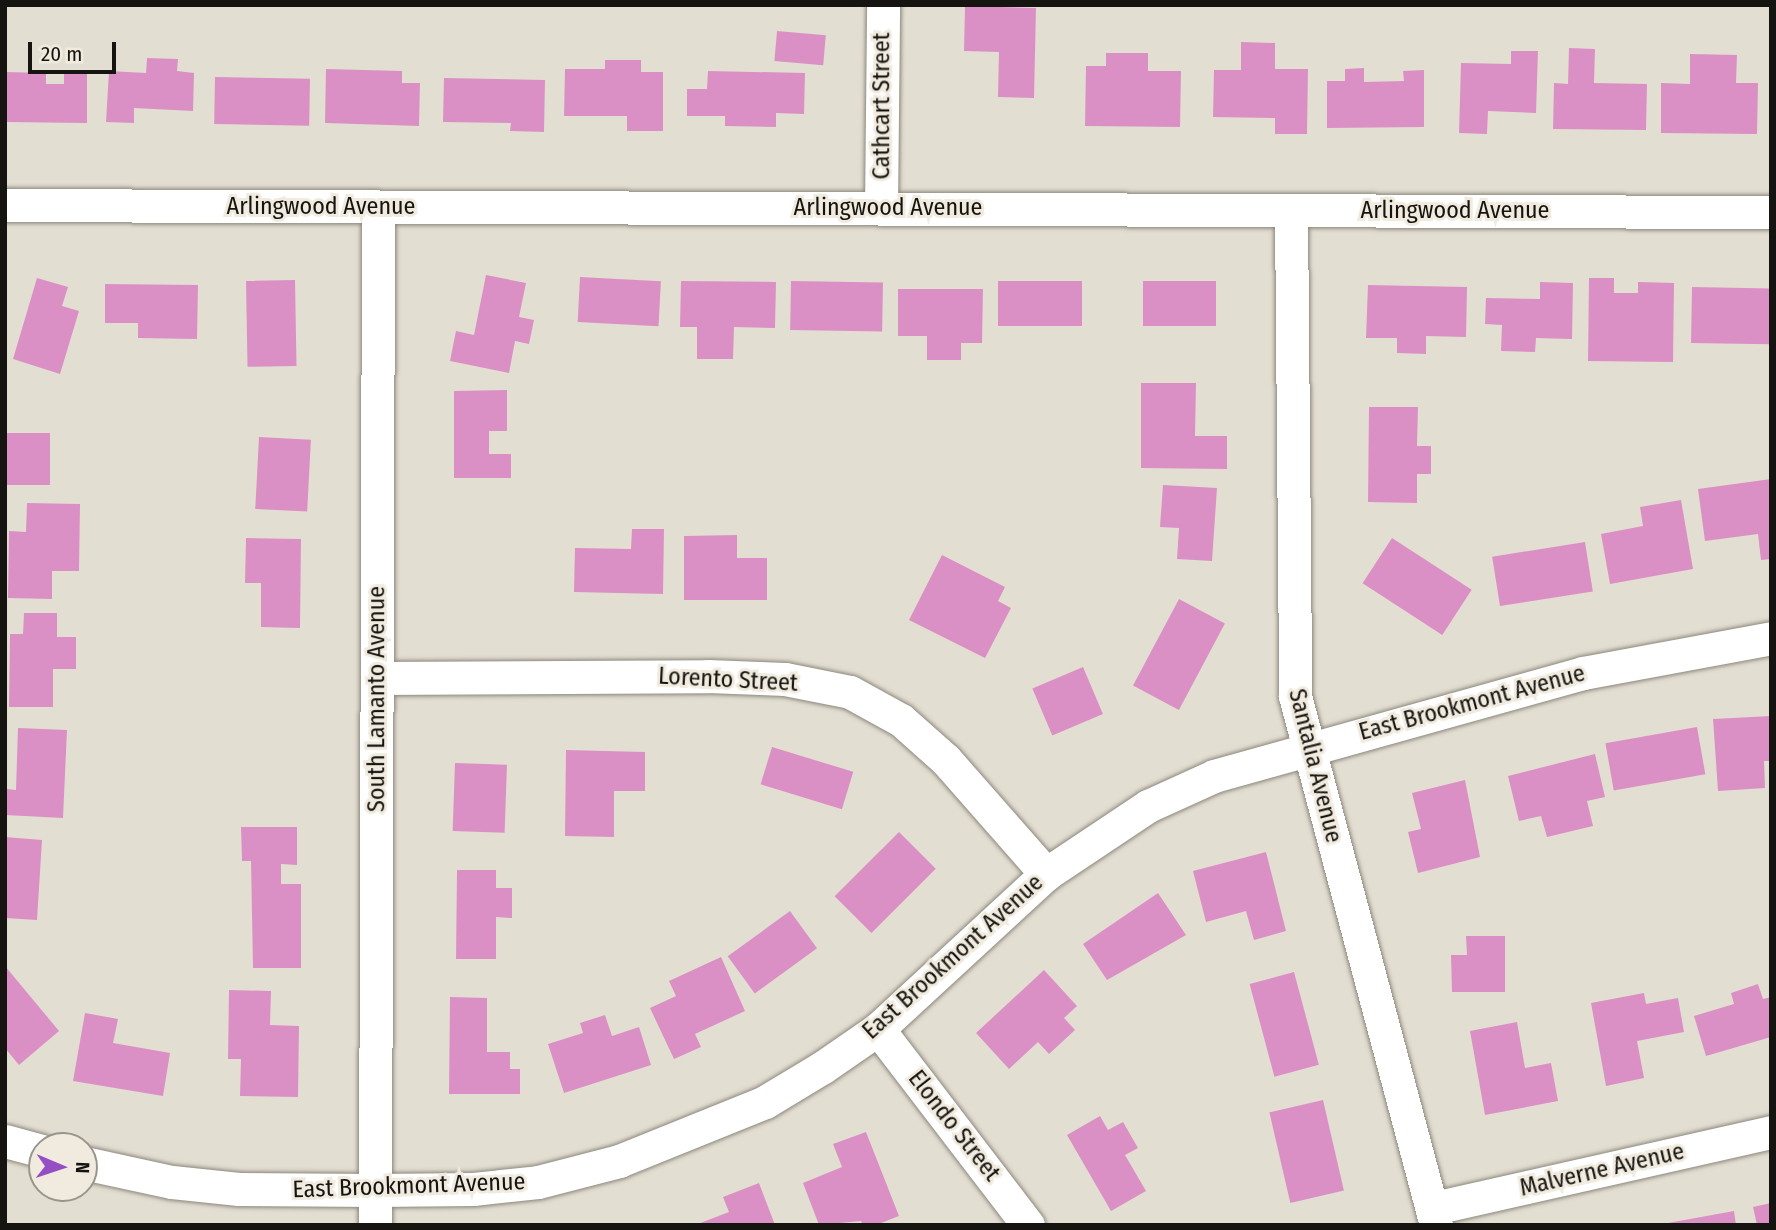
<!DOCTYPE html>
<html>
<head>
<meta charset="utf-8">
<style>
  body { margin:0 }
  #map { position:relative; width:1776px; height:1230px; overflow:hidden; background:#e3ded2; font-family:"Fira Sans Condensed",sans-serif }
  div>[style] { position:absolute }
  .building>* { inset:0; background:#db90c5; transform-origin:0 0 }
  .roads { filter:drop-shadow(0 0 2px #8c877c) drop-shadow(0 0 2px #8c877c) }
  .street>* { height:33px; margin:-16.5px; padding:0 16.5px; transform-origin:16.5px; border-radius:16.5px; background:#fff }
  span { translate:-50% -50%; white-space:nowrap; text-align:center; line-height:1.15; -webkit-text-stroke:6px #f1ebdf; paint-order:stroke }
  .street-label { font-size:24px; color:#161410 }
  .frame { position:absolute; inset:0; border:7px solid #161410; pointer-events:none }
  .north { position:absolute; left:28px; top:1132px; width:70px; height:70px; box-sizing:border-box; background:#f1ebdf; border:2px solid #99958c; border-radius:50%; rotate:92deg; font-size:19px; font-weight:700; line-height:28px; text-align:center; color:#161410 }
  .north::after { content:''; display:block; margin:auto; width:24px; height:32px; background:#944fc4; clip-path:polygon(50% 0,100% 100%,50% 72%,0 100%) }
  .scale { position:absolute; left:28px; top:42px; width:88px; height:32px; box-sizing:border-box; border:4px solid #161410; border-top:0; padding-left:9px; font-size:21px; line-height:24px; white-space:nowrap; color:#161410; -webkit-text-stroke:5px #f1ebdf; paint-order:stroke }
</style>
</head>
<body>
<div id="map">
  <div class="building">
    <i style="clip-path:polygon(965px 6px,1036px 8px,1034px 98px,998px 97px,999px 52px,964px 51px)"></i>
    <i style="left:777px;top:31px;width:49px;height:30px;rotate:5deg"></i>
    <i style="clip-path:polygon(1241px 42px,1275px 43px,1275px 69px,1308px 69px,1307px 134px,1275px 134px,1275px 118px,1213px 117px,1214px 70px,1241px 70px)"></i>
    <i style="clip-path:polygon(1569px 48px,1595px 49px,1594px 83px,1647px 84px,1646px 130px,1553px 129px,1554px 83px,1568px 84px)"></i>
    <i style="clip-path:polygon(1511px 51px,1538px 51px,1536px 113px,1488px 111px,1487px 134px,1459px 133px,1461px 63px,1511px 64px)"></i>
    <i style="clip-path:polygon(1106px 53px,1148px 53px,1148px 71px,1181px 71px,1180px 127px,1085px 126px,1086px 66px,1106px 66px)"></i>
    <i style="clip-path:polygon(1690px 54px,1737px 55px,1736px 83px,1758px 83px,1757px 134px,1661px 133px,1661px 83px,1690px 84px)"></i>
    <i style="clip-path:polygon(147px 58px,178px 59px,177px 71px,194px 73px,193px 111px,134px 108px,134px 123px,106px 122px,109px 71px,146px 73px)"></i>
    <i style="clip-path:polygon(605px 60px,641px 60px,641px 72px,663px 72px,663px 131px,627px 131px,627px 116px,564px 116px,565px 69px,605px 69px)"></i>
    <i style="clip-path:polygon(1364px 68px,1364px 82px,1404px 81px,1403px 71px,1424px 70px,1424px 127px,1327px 128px,1327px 81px,1345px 81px,1345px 69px)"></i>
    <i style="clip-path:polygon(326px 69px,402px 71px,402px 83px,420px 83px,419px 126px,325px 123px)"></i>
    <i style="clip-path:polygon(708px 71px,805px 73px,804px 114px,776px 113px,776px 127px,725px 126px,725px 116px,687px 116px,687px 89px,707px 89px)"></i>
    <i style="clip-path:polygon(5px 72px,46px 73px,46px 84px,64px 84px,64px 74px,87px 74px,87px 123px,5px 122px)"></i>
    <i style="left:215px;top:77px;width:95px;height:47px;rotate:1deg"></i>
    <i style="clip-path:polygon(444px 78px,545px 80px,544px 132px,510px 131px,511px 123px,443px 122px)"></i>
    <i style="clip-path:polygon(486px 275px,526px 283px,519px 317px,534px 320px,529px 344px,515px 341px,509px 373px,450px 361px,456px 331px,474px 335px)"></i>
    <i style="left:580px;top:277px;width:81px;height:45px;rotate:3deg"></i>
    <i style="clip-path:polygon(37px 278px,68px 287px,62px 306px,79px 311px,60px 374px,13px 359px)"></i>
    <i style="clip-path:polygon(1589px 278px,1614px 278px,1614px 293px,1638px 293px,1638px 282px,1674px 283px,1673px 362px,1588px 361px)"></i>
    <i style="left:295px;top:280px;width:86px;height:49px;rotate:89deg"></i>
    <i style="clip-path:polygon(681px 281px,776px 282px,775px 328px,734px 327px,733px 359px,697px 359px,697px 327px,680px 327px)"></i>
    <i style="left:791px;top:281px;width:92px;height:49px;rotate:1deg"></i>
    <i style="left:998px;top:281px;width:84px;height:45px"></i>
    <i style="left:1143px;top:281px;width:73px;height:45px"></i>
    <i style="clip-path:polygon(1540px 282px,1573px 283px,1572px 339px,1536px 338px,1535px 352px,1501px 351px,1502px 325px,1485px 324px,1486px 298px,1540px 299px)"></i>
    <i style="clip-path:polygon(105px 284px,198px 285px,197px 339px,138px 338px,138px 323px,105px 323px)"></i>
    <i style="clip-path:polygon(1368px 285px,1467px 287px,1466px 337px,1426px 336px,1426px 354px,1397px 353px,1397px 338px,1366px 338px)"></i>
    <i style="left:1692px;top:287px;width:79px;height:56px;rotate:1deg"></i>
    <i style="clip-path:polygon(898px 289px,983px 289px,982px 343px,961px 343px,961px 360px,927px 360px,927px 336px,898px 336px)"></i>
    <i style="clip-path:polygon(1141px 383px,1196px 383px,1195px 436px,1227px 436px,1227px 469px,1141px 468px)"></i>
    <i style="clip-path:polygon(507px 390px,507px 431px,489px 431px,489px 454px,511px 454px,511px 478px,454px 478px,454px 391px)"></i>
    <i style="clip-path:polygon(1369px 407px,1418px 407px,1417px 446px,1431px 446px,1431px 474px,1417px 474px,1417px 503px,1368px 502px)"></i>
    <i style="left:7px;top:433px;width:43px;height:52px"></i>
    <i style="left:259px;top:437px;width:52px;height:72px;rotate:3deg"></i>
    <i style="clip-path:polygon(1771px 479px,1771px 559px,1761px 560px,1758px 534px,1705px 541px,1698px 489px)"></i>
    <i style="clip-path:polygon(1163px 485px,1217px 488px,1212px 561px,1177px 559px,1179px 528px,1160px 527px)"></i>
    <i style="clip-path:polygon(1681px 500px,1693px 569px,1610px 584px,1601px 534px,1643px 526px,1640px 507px)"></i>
    <i style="clip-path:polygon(27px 503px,80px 504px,79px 571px,52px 571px,52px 599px,8px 598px,9px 531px,26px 532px)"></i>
    <i style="clip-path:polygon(632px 529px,664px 529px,663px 594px,574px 592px,575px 548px,631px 549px)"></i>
    <i style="clip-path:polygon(737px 535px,737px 558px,767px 558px,767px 600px,684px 600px,684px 536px)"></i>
    <i style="clip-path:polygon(246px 538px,301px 539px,300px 628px,261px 627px,261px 583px,245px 583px)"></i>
    <i style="left:1392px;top:538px;width:95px;height:54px;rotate:33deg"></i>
    <i style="left:1585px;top:542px;width:50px;height:94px;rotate:81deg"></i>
    <i style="clip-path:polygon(942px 555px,1005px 587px,998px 601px,1011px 608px,985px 658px,909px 620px)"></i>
    <i style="left:1179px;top:599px;width:52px;height:98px;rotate:28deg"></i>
    <i style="clip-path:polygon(24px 613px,57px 613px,57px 637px,76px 637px,76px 669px,53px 669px,53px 707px,9px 707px,10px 634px,23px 634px)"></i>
    <i style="left:1083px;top:667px;width:51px;height:55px;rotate:67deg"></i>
    <i style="clip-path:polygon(1771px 716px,1771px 761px,1764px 761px,1765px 788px,1718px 791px,1713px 719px)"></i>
    <i style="left:1697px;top:727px;width:48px;height:93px;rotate:80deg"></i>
    <i style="clip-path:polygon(18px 728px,67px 730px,63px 818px,5px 815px,7px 789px,16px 790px)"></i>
    <i style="left:772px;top:747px;width:85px;height:39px;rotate:17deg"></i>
    <i style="clip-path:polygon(566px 750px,645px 752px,645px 791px,614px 791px,614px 837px,565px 836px)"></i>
    <i style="clip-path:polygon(1595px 754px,1605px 797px,1587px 801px,1593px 826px,1547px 837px,1541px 816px,1519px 821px,1508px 776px)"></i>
    <i style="left:455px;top:763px;width:52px;height:68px;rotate:2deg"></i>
    <i style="clip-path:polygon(1465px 780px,1480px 857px,1418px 873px,1408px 832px,1421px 829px,1412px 793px)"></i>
    <i style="clip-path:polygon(241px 827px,297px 827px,297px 865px,281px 864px,281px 884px,301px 884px,301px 968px,253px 968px,251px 861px,242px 861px)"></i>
    <i style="left:899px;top:832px;width:52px;height:91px;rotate:45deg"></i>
    <i style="clip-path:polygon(5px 837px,42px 840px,37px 920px,5px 918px)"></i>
    <i style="clip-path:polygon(1266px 852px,1286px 931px,1254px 940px,1246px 911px,1206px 922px,1193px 871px)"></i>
    <i style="clip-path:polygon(457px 870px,496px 870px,496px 888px,512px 888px,512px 918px,496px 917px,496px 959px,456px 959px)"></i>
    <i style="clip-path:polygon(1158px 893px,1186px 935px,1107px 980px,1083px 944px)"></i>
    <i style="left:790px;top:911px;width:46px;height:77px;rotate:54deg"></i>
    <i style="clip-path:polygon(1466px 936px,1505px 936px,1505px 992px,1452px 992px,1451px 955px,1467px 955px)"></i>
    <i style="clip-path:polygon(721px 957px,745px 1011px,695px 1034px,701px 1047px,674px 1059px,650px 1008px,676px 996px,669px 981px)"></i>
    <i style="clip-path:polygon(5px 966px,59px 1031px,19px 1065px,5px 1048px)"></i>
    <i style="clip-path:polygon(1044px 970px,1077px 1006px,1064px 1018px,1075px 1030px,1049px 1054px,1038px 1042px,1009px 1069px,976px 1033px)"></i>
    <i style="left:1294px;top:972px;width:96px;height:46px;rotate:75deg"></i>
    <i style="clip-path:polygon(1758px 984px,1763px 999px,1771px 997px,1771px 1037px,1706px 1056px,1694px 1016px,1734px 1004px,1731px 993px)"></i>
    <i style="clip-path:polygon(229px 990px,271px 991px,270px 1025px,299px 1026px,298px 1097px,240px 1096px,241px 1059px,228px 1059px)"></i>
    <i style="clip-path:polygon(1644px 993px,1646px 1004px,1678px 998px,1684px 1032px,1637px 1041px,1644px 1078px,1606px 1086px,1591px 1003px)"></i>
    <i style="clip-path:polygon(450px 997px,487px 998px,487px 1052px,510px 1052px,510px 1069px,520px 1069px,520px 1094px,449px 1094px)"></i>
    <i style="clip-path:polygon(85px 1013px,118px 1019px,113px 1043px,170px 1053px,163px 1096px,73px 1081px)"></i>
    <i style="clip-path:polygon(605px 1015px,612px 1036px,639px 1027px,651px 1065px,564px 1093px,548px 1044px,583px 1033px,580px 1023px)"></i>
    <i style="clip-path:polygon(1517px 1022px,1525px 1068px,1551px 1063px,1558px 1101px,1485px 1115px,1470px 1031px)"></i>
    <i style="left:1323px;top:1100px;width:93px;height:55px;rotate:77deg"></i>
    <i style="clip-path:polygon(1100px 1116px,1108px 1130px,1123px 1122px,1138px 1148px,1125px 1155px,1146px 1191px,1111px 1211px,1067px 1135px)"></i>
    <i style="clip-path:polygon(866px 1132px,899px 1216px,876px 1225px,863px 1225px,861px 1221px,819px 1225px,803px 1183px,842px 1167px,833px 1144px)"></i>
    <i style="clip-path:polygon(759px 1183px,775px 1225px,695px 1225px,729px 1212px,723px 1197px)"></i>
    <i style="clip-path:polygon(1771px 1203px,1771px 1225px,1757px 1225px,1753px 1207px)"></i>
    <i style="clip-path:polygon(1734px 1211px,1736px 1225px,1668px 1225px,1668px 1223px)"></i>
  </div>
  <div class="roads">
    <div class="street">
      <i style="left:5px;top:205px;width:1766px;rotate:0.23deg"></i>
      <i style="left:881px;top:208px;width:203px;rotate:-89.4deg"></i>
      <i style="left:1291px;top:210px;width:486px;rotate:89.5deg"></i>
      <i style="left:1295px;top:696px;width:547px;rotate:75.08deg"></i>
      <i style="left:377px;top:678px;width:331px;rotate:-0.3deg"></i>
      <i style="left:708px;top:676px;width:77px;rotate:2.2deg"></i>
      <i style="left:785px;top:679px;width:66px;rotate:11.3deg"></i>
      <i style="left:850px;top:692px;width:58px;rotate:28.8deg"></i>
      <i style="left:901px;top:720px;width:60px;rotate:41.6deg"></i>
      <i style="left:946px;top:760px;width:152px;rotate:48.7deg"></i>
      <i style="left:878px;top:1029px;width:247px;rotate:52.6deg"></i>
      <i style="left:5px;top:1141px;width:38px;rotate:15deg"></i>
      <i style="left:84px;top:1163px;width:90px;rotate:12.2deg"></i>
      <i style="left:172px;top:1182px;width:67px;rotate:6deg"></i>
      <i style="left:239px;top:1189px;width:137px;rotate:0.4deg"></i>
      <i style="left:376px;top:1190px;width:97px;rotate:-0.6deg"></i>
      <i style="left:473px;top:1189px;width:65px;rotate:-6.1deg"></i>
      <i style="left:538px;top:1182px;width:84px;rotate:-14.5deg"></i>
      <i style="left:619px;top:1161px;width:157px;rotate:-22deg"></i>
      <i style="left:765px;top:1102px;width:68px;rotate:-31.1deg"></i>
      <i style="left:823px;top:1067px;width:67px;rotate:-34.6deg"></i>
      <i style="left:878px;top:1029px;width:229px;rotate:-42.7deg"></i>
      <i style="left:1046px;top:874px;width:123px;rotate:-33.7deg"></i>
      <i style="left:1148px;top:806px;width:72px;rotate:-24.4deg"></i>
      <i style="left:1214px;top:776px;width:383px;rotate:-15.6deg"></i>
      <i style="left:1583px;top:673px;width:191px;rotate:-10.5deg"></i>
      <i style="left:1434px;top:1208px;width:345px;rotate:-12.7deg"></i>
      <i style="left:375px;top:1225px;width:1017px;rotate:-89.83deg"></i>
    </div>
  </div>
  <div class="street-label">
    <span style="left:882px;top:106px;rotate:-90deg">Cathcart Street</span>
    <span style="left:321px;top:207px">Arlingwood Avenue</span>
    <span style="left:888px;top:208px">Arlingwood Avenue</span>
    <span style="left:1455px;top:211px">Arlingwood Avenue</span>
    <span style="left:728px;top:680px;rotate:3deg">Lorento Street</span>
    <span style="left:377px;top:699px;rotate:-90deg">South Lamanto Avenue</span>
    <span style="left:1472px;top:703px;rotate:-15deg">East Brookmont Avenue</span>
    <span style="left:1315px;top:766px;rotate:76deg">Santalia Avenue</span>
    <span style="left:953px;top:957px;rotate:-42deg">East Brookmont Avenue</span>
    <span style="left:954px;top:1126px;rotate:52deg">Elondo Street</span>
    <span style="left:1602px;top:1170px;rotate:-13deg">Malverne Avenue</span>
    <span style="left:409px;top:1186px;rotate:-2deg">East Brookmont Avenue</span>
  </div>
  <div class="frame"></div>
  <div class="north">N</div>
  <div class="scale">20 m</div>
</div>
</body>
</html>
